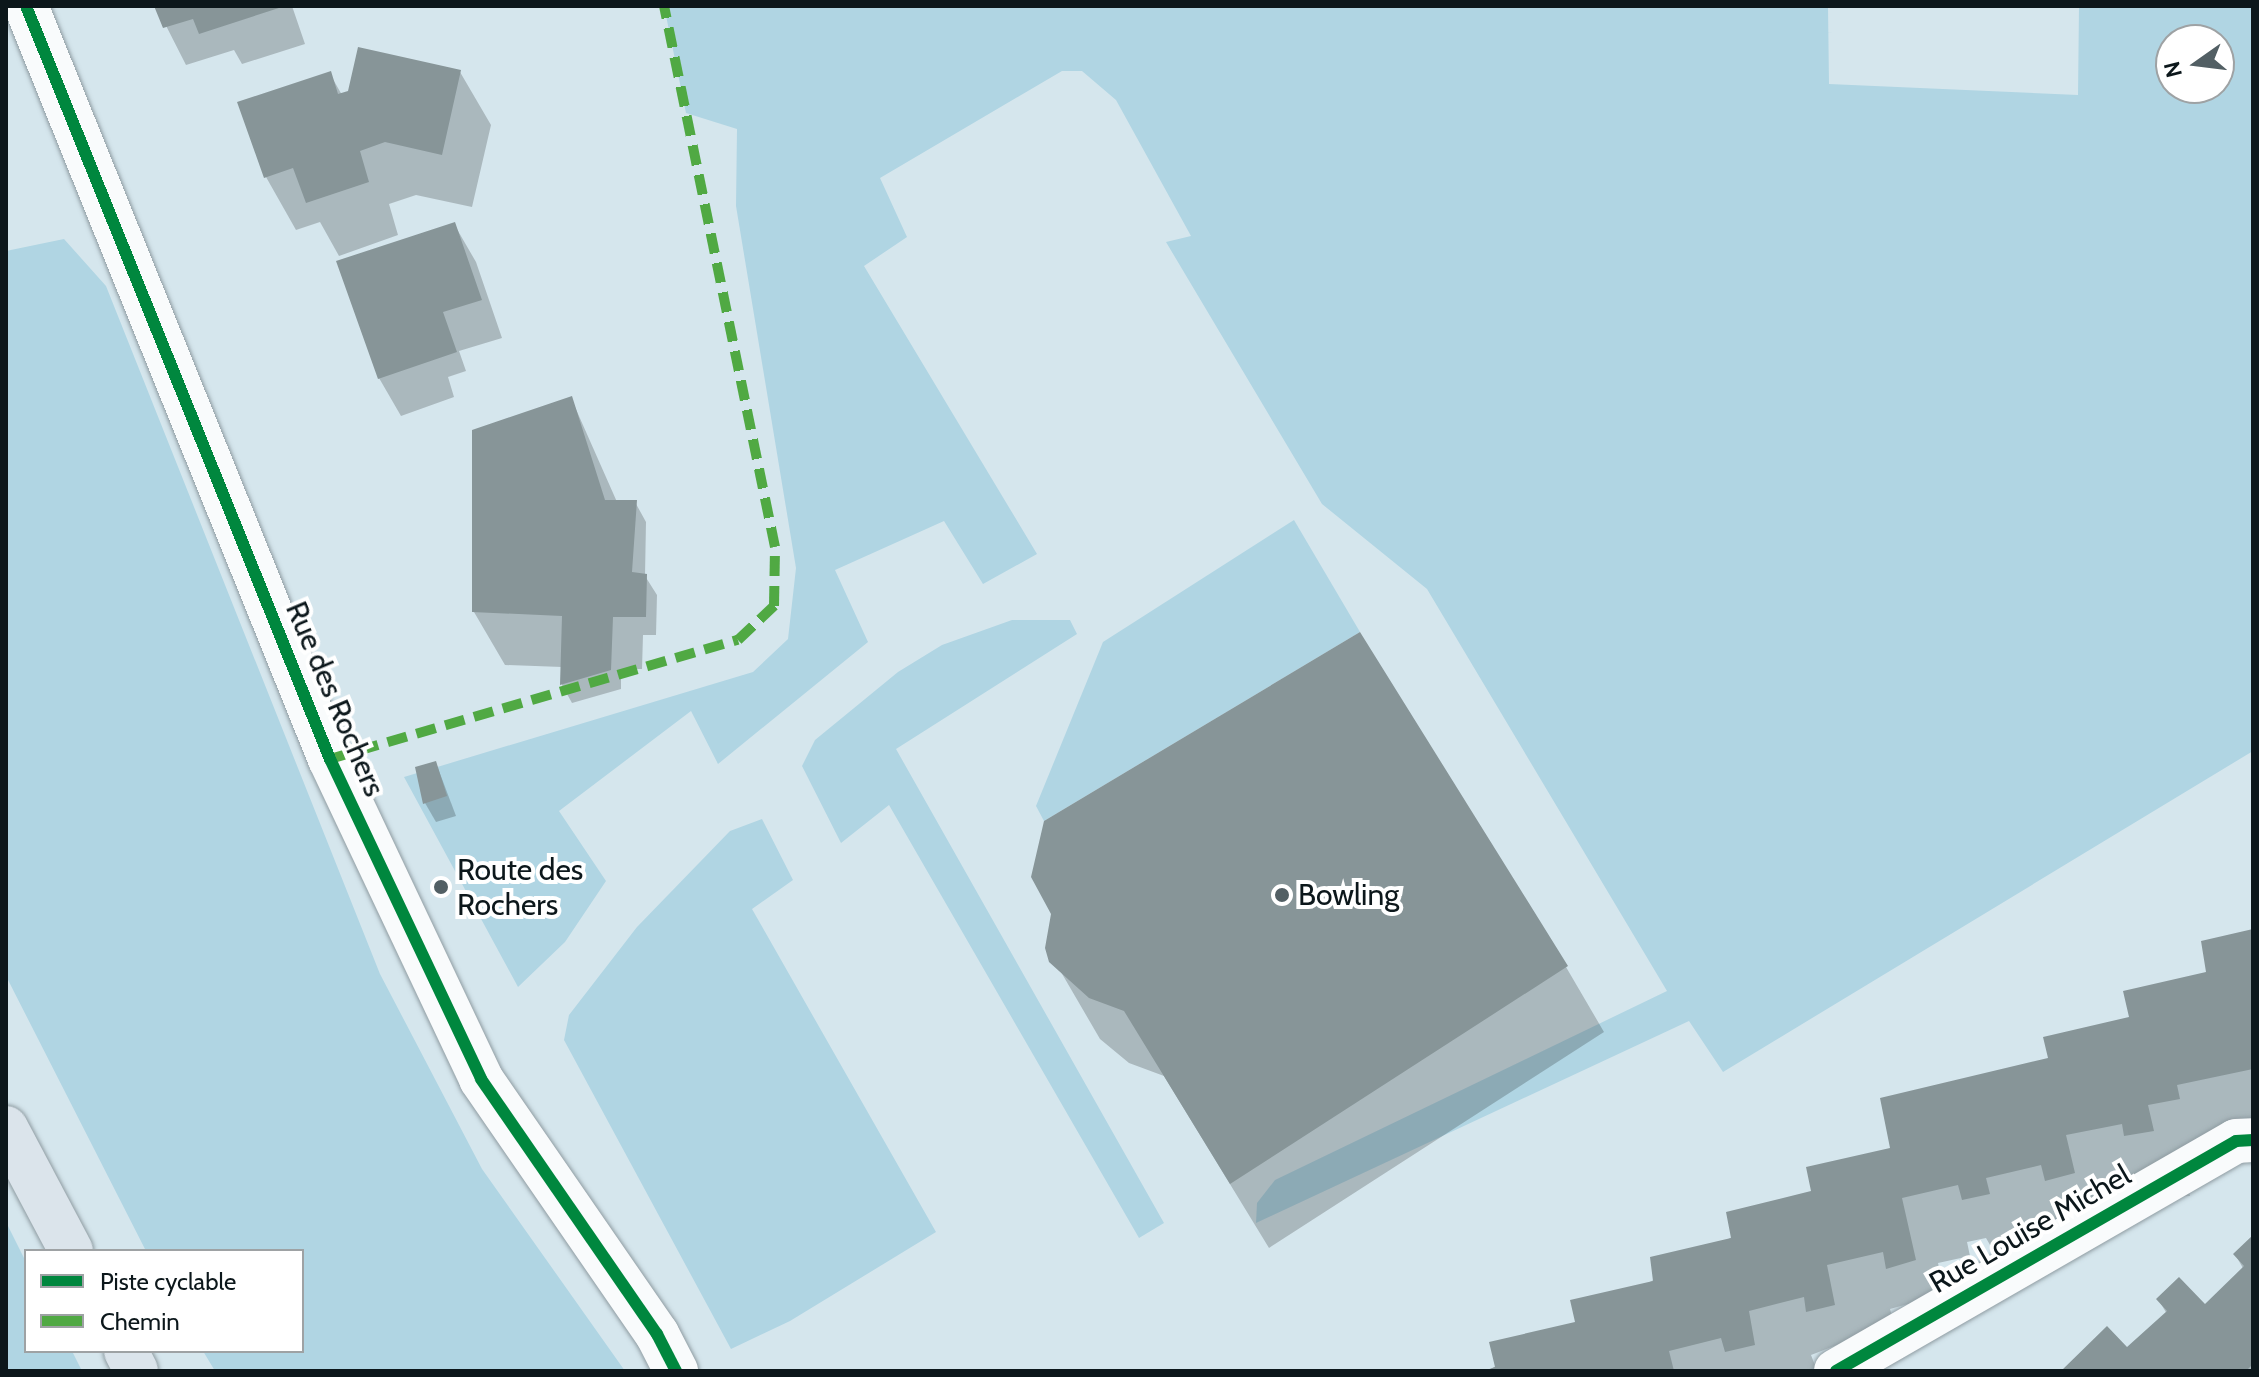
<!DOCTYPE html>
<html>
<head>
<meta charset="utf-8">
<style>
  body { margin:0 }
  #map { position:relative; width:2259px; height:1377px; overflow:hidden; background:#d5e6ed; font-family:Cabin,sans-serif }
  div>[style] { position:absolute }
  .green>* { inset:0; background:#b0d5e3 }
  .shadow>* { inset:0; background:#0003 }
  .building>* { inset:0; background:#879598 }
  .roads { filter:drop-shadow(0 0 2px #8f9ca2) drop-shadow(0 0 2px #8f9ca2) }
  .minor>* { height:44px; margin:-22px; padding:0 22px; transform-origin:22px; border-radius:22px; background:#f9fbfc }
  .primary>* { height:44px; margin:-22px; padding:0 22px; transform-origin:22px; border-radius:22px; background:#dbe4eb }
  .quiet>* { height:10px; margin-top:-5px; transform-origin:0; background:repeating-linear-gradient(90deg,#50a943 0 20px,transparent 0 30px) }
  .cycleway>* { height:12px; margin:-6px; padding:0 6px; transform-origin:6px; border-radius:6px; background:#00873e }
  .dots>* { width:22px; height:22px; translate:-50% -50%; box-sizing:border-box; border:4px solid #fff; border-radius:50% }
  span { translate:-50% -50%; white-space:nowrap; text-align:center; line-height:1.15; -webkit-text-stroke:8px #fff; paint-order:stroke }
  .street-label { font-size:30px; color:#0c171b }
  .poi-label { font-size:30px; color:#0c171b }
  .left { translate:0 -50%; text-align:left }
  .frame { position:absolute; inset:0; border:8px solid #0c171b; pointer-events:none }
  .legend { position:absolute; left:24px; top:1249px; width:280px; height:104px; box-sizing:border-box; background:#fff; border:2px solid #9ea2a4; margin:0; padding:10px 14px; list-style:none; font-size:24px; color:#0c171b }
  .legend li { display:flex; align-items:center; gap:16px; height:40px }
  .legend b { width:40px; border:2px solid #9ea2a4 }
  .north { position:absolute; left:2155px; top:24px; width:80px; height:80px; box-sizing:border-box; background:#fff; border:2px solid #9ea2a4; border-radius:50%; rotate:256deg; font-size:22px; font-weight:700; line-height:32px; text-align:center; color:#0c171b }
  .north::after { content:''; display:block; margin:auto; width:28px; height:36px; background:#525f64; clip-path:polygon(50% 0,100% 100%,50% 72%,0 100%) }
</style>
</head>
<body>
<div id="map">
  <div class="green">
    <i style="clip-path:polygon(evenodd,664px 6px,1828px 6px,1829px 84px,2078px 95px,2079px 6px,2253px 6px,2253px 751px,1723px 1072px,1689px 1021px,1256px 1223px,1257px 1203px,1275px 1180px,1667px 991px,1427px 589px,1322px 504px,1166px 242px,1191px 236px,1116px 100px,1082px 71px,1062px 71px,880px 178px,907px 237px,864px 266px,1037px 554px,983px 584px,944px 521px,835px 570px,868px 642px,718px 764px,691px 711px,559px 811px,606px 881px,565px 942px,518px 987px,404px 777px,753px 672px,788px 639px,796px 568px,736px 206px,737px 129px,686px 113px,664px 6px,2171px 40px,2219px 40px,2219px 88px,2171px 88px,2171px 40px)"></i>
    <i style="clip-path:polygon(64px 239px,106px 286px,380px 974px,482px 1169px,625px 1371px,215px 1371px,203px 1351px,302px 1351px,302px 1251px,146px 1251px,6px 976px,6px 251px)"></i>
    <i style="clip-path:polygon(1294px 520px,1360px 632px,1044px 821px,1036px 806px,1103px 642px)"></i>
    <i style="clip-path:polygon(1012px 620px,1070px 620px,1077px 634px,896px 749px,1164px 1223px,1139px 1238px,889px 805px,841px 843px,802px 766px,815px 740px,898px 672px,942px 645px)"></i>
    <i style="clip-path:polygon(762px 819px,793px 880px,752px 909px,936px 1232px,790px 1321px,731px 1349px,564px 1040px,569px 1015px,637px 927px,730px 831px)"></i>
    <i style="clip-path:polygon(6px 1222px,26px 1262px,26px 1351px,72px 1351px,82px 1371px,6px 1371px)"></i>
  </div>
  <div class="shadow">
    <i style="clip-path:polygon(156px 6px,292px 6px,305px 44px,242px 64px,234px 50px,186px 65px)"></i>
    <i style="clip-path:polygon(460px 72px,491px 125px,472px 207px,416px 195px,389px 204px,398px 235px,339px 256px,320px 222px,296px 230px,266px 177px,330px 74px,342px 95px)"></i>
    <i style="clip-path:polygon(454px 224px,476px 262px,502px 338px,459px 351px,466px 371px,448px 377px,454px 397px,401px 416px,379px 378px)"></i>
    <i style="clip-path:polygon(571px 398px,617px 502px,635px 502px,646px 522px,645px 576px,657px 595px,656px 635px,643px 635px,642px 669px,621px 669px,621px 689px,572px 703px,562px 685px,562px 667px,505px 665px,474px 612px)"></i>
    <i style="clip-path:polygon(436px 763px,456px 816px,436px 822px,425px 803px)"></i>
    <i style="clip-path:polygon(1053px 913px,1566px 967px,1604px 1032px,1269px 1248px,1164px 1076px,1129px 1063px,1100px 1039px,1047px 948px)"></i>
    <i style="clip-path:polygon(2253px 931px,2253px 1141px,2184px 1170px,2190px 1196px,2103px 1200px,2111px 1238px,2001px 1264px,1986px 1238px,1967px 1242px,1970px 1256px,1938px 1263px,1953px 1326px,1925px 1333px,1908px 1304px,1890px 1309px,1894px 1323px,1811px 1355px,1816px 1368px,1805px 1371px,1487px 1371px,2131px 1019px,2209px 973px)"></i>
    <i style="clip-path:polygon(2253px 1237px,2253px 1371px,2064px 1371px,2127px 1350px,2167px 1314px,2158px 1299px,2205px 1307px,2244px 1270px,2235px 1254px)"></i>
  </div>
  <div class="building">
    <i style="clip-path:polygon(154px 6px,282px 6px,282px 7px,199px 34px,193px 19px,163px 28px)"></i>
    <i style="clip-path:polygon(358px 47px,461px 70px,442px 155px,385px 142px,360px 151px,369px 182px,306px 203px,293px 168px,264px 178px,237px 102px,331px 71px,338px 94px,348px 91px)"></i>
    <i style="clip-path:polygon(455px 222px,482px 300px,443px 312px,457px 352px,378px 379px,336px 261px)"></i>
    <i style="clip-path:polygon(572px 396px,605px 500px,637px 500px,632px 572px,647px 574px,646px 617px,613px 617px,611px 670px,560px 685px,562px 616px,472px 612px,472px 430px)"></i>
    <i style="clip-path:polygon(1360px 632px,1568px 966px,1230px 1184px,1124px 1011px,1089px 998px,1049px 962px,1045px 948px,1051px 914px,1031px 877px,1044px 821px)"></i>
    <i style="clip-path:polygon(436px 761px,447px 796px,423px 804px,415px 767px)"></i>
    <i style="clip-path:polygon(2253px 929px,2253px 1069px,2177px 1085px,2180px 1099px,2148px 1105px,2154px 1131px,2124px 1136px,2122px 1124px,2066px 1135px,2075px 1173px,2045px 1181px,2041px 1165px,1986px 1178px,1990px 1194px,1962px 1200px,1958px 1185px,1902px 1198px,1916px 1260px,1886px 1269px,1883px 1252px,1827px 1265px,1835px 1305px,1806px 1312px,1804px 1297px,1749px 1311px,1755px 1345px,1725px 1352px,1721px 1338px,1669px 1351px,1674px 1371px,1484px 1371px,1495px 1367px,1489px 1342px,1575px 1322px,1570px 1300px,1653px 1281px,1650px 1257px,1731px 1238px,1726px 1212px,1811px 1191px,1806px 1167px,1890px 1148px,1880px 1098px,2048px 1058px,2043px 1037px,2129px 1017px,2123px 991px,2206px 972px,2201px 941px)"></i>
    <i style="clip-path:polygon(2253px 1235px,2253px 1364px,2246px 1371px,2061px 1371px,2107px 1326px,2127px 1347px,2167px 1311px,2156px 1299px,2179px 1277px,2205px 1304px,2244px 1266px,2233px 1254px)"></i>
  </div>
  <div class="roads">
    <div class="minor">
      <i style="left:26px;top:6px;width:812px;rotate:68.02deg"></i>
      <i style="left:330px;top:759px;width:354px;rotate:64.7deg"></i>
      <i style="left:481px;top:1079px;width:310px;rotate:55.4deg"></i>
      <i style="left:657px;top:1334px;width:42px;rotate:62.8deg"></i>
      <i style="left:1836px;top:1371px;width:461px;rotate:-29.9deg"></i>
      <i style="left:2236px;top:1141px;width:17px;rotate:-3deg"></i>
    </div>
    <div class="primary">
      <i style="left:6px;top:1128px;width:139px;rotate:62.1deg"></i>
      <i style="left:126px;top:1351px;width:22px;rotate:63deg"></i>
    </div>
  </div>
  <div class="quiet">
    <i style="left:330px;top:759px;width:425px;rotate:-16.3deg"></i>
    <i style="left:738px;top:640px;width:50px;rotate:-43.4deg"></i>
    <i style="left:774px;top:606px;width:59px;rotate:-89deg"></i>
    <i style="left:775px;top:547px;width:552px;rotate:-101.59deg"></i>
  </div>
  <div class="cycleway">
    <i style="left:26px;top:6px;width:812px;rotate:68.02deg"></i>
    <i style="left:330px;top:759px;width:354px;rotate:64.7deg"></i>
    <i style="left:481px;top:1079px;width:310px;rotate:55.4deg"></i>
    <i style="left:657px;top:1334px;width:42px;rotate:62.8deg"></i>
    <i style="left:1836px;top:1371px;width:461px;rotate:-29.9deg"></i>
    <i style="left:2236px;top:1141px;width:17px;rotate:-3deg"></i>
  </div>
  <div class="dots">
    <i style="left:441px;top:887px;background:#525f64"></i>
    <i style="left:1282px;top:895px;background:#525f64"></i>
  </div>
  <div class="street-label">
    <span style="left:335px;top:699px;rotate:67deg">Rue des Rochers</span>
    <span style="left:2030px;top:1229px;rotate:-30deg">Rue Louise Michel</span>
  </div>
  <div class="poi-label">
    <span class="left" style="left:457px;top:887px">Route des<br>Rochers</span>
    <span class="left" style="left:1298px;top:895px">Bowling</span>
  </div>
  <div class="frame"></div>
  <ul class="legend">
  <li><b style="height:10px;background:#00873e"></b>Piste cyclable</li>
  <li><b style="height:10px;background:#50a943"></b>Chemin</li>
  </ul>
  <div class="north">N</div>
</div>
</body>
</html>
